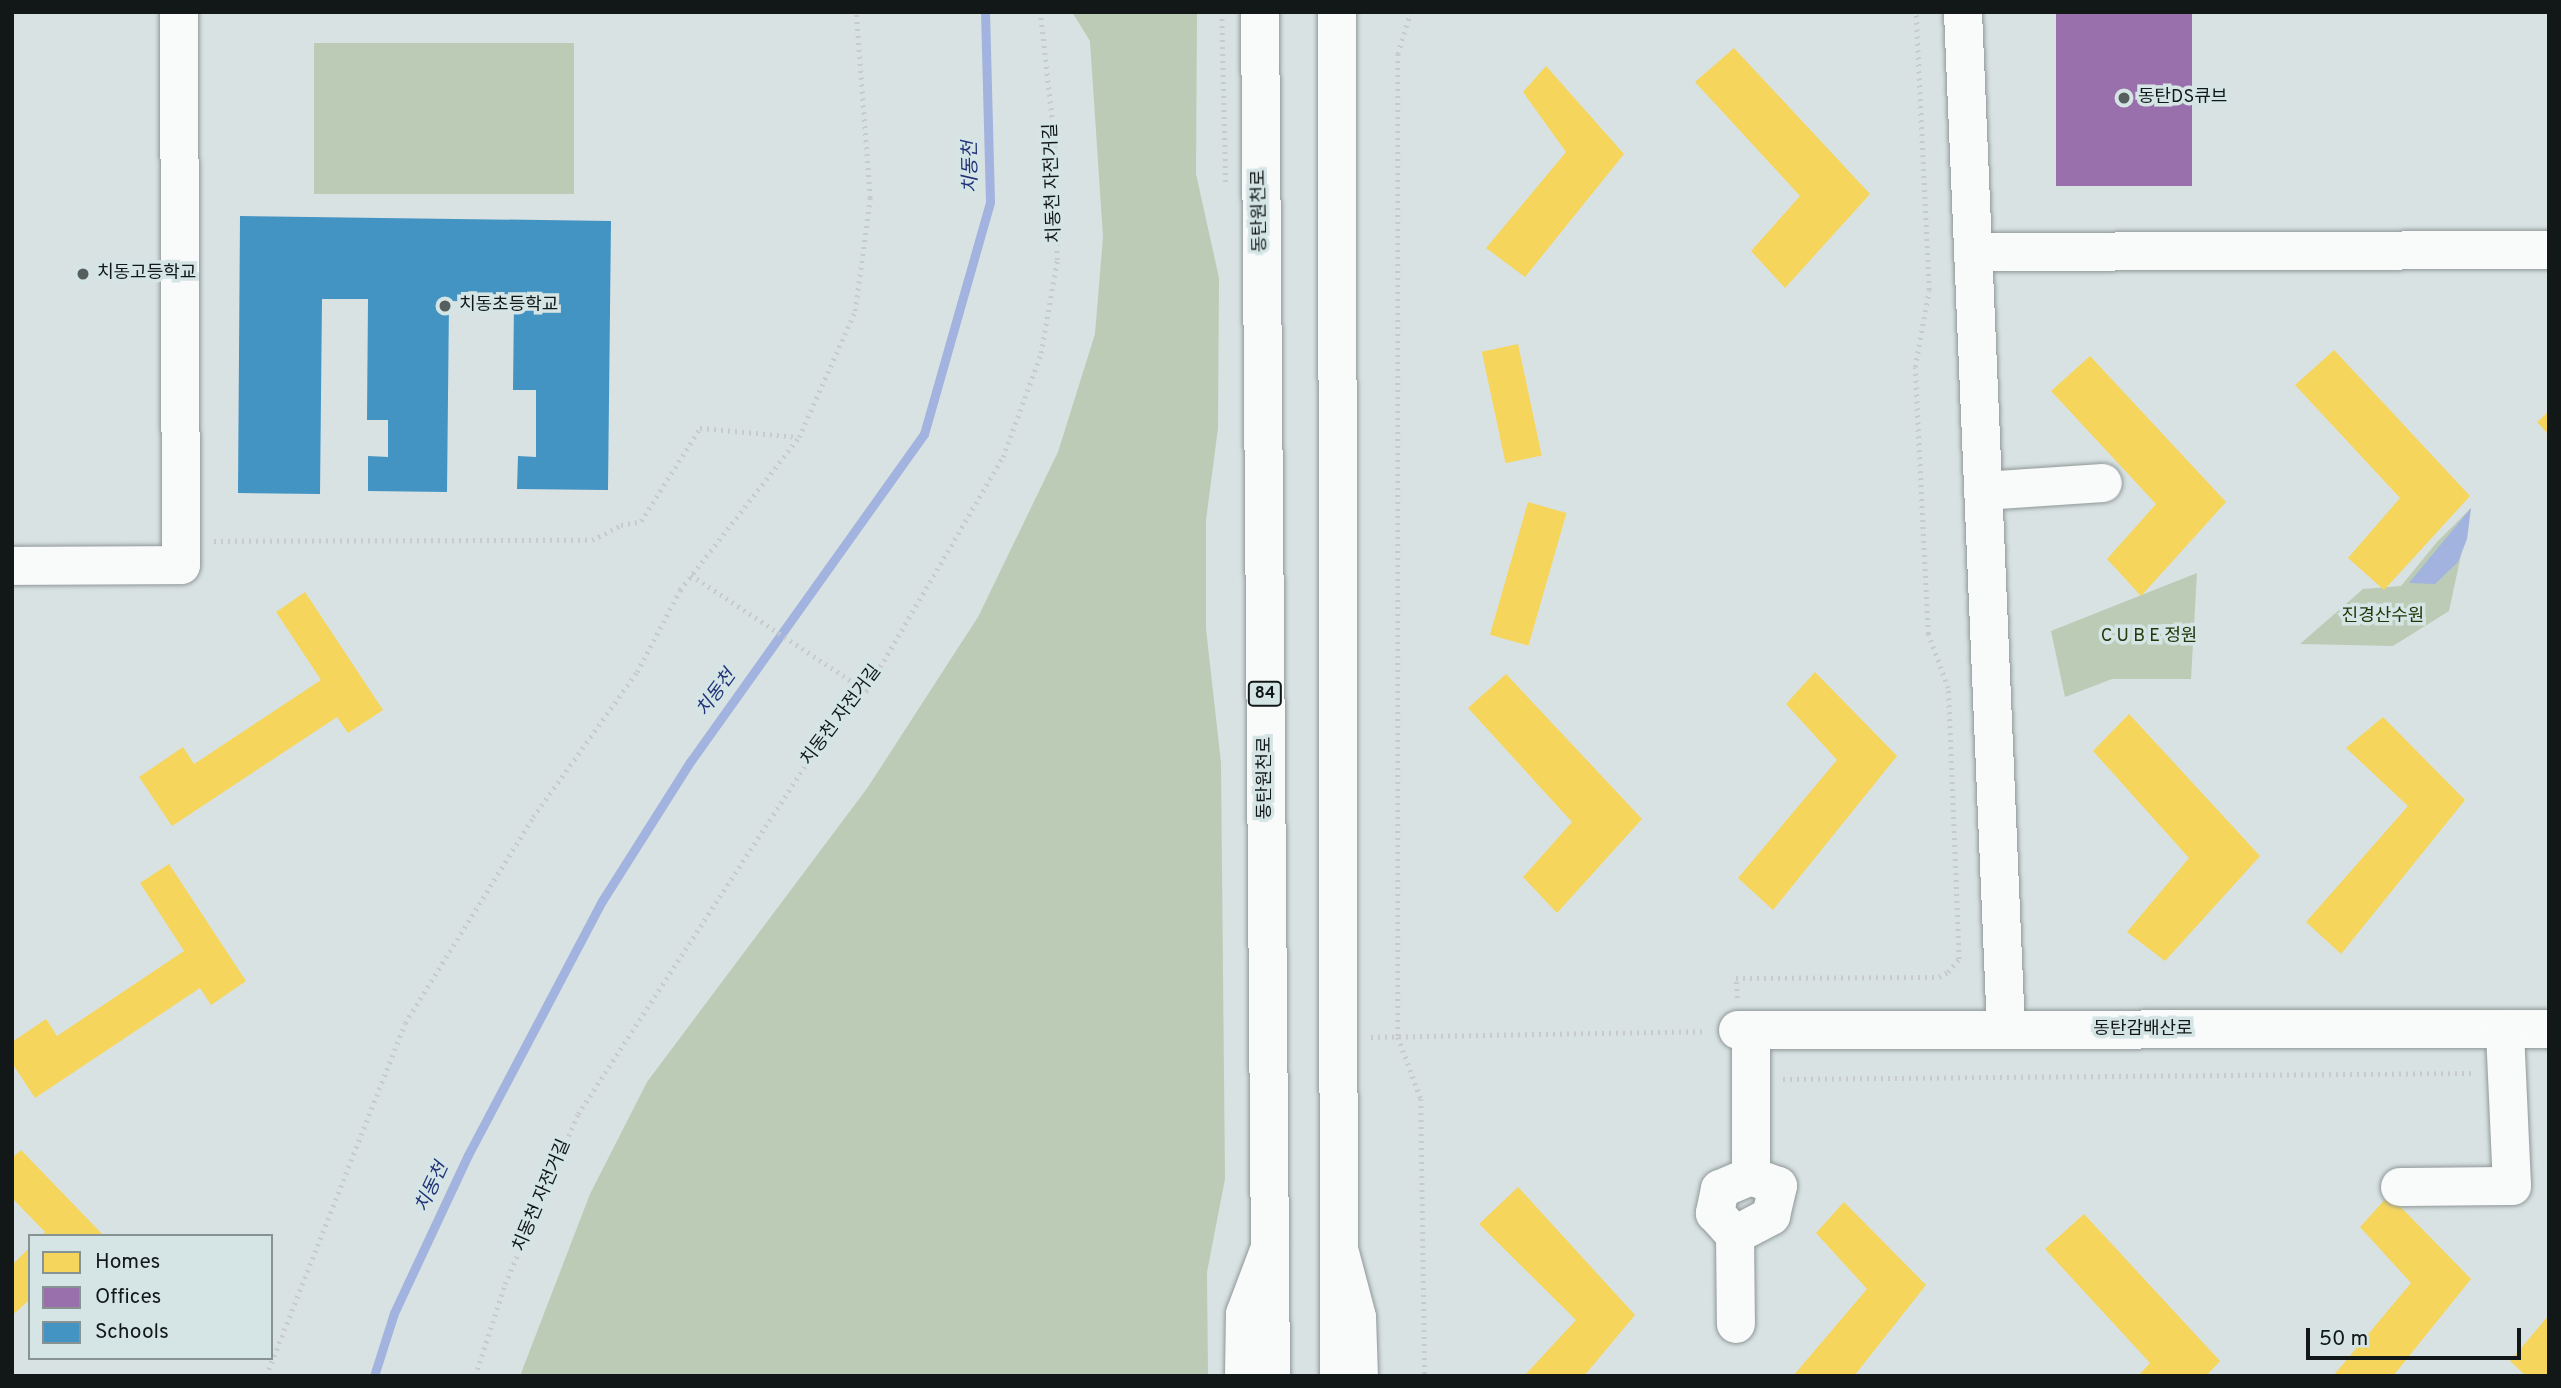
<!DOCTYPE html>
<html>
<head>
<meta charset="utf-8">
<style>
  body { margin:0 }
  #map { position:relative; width:2561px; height:1388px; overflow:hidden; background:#d8e2e2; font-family:Overpass,"Noto Sans KR",sans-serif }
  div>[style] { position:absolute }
  .green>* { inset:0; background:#bbcbb5; transform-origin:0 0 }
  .water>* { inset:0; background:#a1b3de }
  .homes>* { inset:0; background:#f6d55c; transform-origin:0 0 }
  .offices>* { inset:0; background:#9970ab; transform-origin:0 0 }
  .schools>* { inset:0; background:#4393c3 }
  .stream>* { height:9px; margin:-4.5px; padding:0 4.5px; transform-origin:4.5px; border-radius:4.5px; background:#a1b3de }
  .path>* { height:4.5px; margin-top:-2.25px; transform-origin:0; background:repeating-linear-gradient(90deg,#c8cbcb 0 2px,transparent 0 7px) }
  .roads { filter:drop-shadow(0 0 2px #909797) drop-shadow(0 0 2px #909797) }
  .minor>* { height:38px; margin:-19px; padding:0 19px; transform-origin:19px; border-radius:19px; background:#f9fbfb }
  .major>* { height:38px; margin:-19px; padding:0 19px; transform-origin:19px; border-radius:19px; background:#f9fbfb }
  .highway>* { height:38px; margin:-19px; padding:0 19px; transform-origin:19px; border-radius:19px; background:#f9fbfb }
  .dots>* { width:19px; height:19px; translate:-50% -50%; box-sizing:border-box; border:4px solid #d5e5e5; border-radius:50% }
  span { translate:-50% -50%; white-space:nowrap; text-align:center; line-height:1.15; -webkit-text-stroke:7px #d5e5e5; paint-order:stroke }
  .shield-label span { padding:2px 5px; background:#d5e5e5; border:2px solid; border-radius:5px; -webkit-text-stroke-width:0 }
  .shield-label { font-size:16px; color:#121717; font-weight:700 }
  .poi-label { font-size:18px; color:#121717 }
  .left { translate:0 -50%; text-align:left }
  .street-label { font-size:18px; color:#121717 }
  .park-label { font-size:18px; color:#233709 }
  .water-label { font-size:19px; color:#213278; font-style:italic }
  .frame { position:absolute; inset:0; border:14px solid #121717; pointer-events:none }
  .legend { position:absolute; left:28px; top:1234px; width:245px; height:126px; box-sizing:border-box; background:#d5e5e5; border:2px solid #879393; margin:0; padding:9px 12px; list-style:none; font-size:21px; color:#121717 }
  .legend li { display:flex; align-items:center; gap:14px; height:35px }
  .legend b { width:35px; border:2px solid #879393 }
  .scale { position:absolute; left:2306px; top:1328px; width:215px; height:32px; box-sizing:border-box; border:4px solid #121717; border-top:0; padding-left:9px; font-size:21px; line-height:24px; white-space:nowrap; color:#121717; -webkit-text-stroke:5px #d5e5e5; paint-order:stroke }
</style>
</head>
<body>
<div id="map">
  <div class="green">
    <i style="clip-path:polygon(1072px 12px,1197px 12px,1196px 174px,1219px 278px,1218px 428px,1206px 520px,1206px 629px,1221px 763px,1225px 1179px,1207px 1272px,1208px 1376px,520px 1376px,590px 1194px,647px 1082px,868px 787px,978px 617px,1058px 452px,1095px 334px,1103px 237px,1090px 41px)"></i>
    <i style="left:314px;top:43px;width:260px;height:151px"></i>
    <i style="clip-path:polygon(2471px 508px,2449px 611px,2393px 646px,2300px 644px,2363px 589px,2401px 586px,2437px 542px)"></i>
    <i style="clip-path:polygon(2197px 573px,2191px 679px,2112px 679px,2065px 697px,2051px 631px)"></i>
  </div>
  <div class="water">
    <i style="clip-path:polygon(2471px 508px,2467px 539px,2458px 562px,2435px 584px,2409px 583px)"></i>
  </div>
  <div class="homes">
    <i style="clip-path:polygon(1734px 48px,1870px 194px,1785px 288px,1751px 251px,1800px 196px,1695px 82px)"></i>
    <i style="clip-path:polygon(1546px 66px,1624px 154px,1525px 277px,1486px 248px,1566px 152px,1523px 92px)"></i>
    <i style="left:1518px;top:344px;width:114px;height:37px;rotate:78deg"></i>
    <i style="clip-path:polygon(2334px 350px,2470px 496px,2384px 590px,2348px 558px,2400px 498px,2295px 385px)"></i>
    <i style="clip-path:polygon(2090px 356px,2226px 502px,2141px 596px,2107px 559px,2156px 504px,2051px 391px)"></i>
    <i style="clip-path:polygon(2549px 411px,2549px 435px,2537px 422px)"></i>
    <i style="left:1528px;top:502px;width:40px;height:138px;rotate:16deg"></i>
    <i style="clip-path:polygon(305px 592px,383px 710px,348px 733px,337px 717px,172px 826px,139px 777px,183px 747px,194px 764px,321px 680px,276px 612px)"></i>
    <i style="clip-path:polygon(1815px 672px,1897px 756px,1773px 910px,1738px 878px,1837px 760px,1786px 704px)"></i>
    <i style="clip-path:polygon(1506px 674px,1642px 819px,1557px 913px,1523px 877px,1572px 822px,1468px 708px)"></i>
    <i style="clip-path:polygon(2129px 714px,2260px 856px,2165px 961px,2127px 932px,2189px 858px,2093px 751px)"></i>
    <i style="clip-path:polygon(2383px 717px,2465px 800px,2341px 954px,2306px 922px,2408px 806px,2346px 748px)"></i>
    <i style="clip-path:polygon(169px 864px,246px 981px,211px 1005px,200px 988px,35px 1098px,12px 1063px,12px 1042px,46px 1019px,57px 1036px,184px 951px,140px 883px)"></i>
    <i style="clip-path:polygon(21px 1150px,104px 1236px,42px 1236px,45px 1232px,12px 1198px,12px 1158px)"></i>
    <i style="clip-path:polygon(1518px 1187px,1635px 1315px,1584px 1376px,1524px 1376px,1576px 1320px,1479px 1224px)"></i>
    <i style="clip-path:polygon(2389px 1195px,2471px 1279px,2393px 1376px,2333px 1376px,2411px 1283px,2360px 1227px)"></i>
    <i style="clip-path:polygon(1844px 1202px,1926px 1285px,1854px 1376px,1793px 1376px,1867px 1289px,1816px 1233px)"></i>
    <i style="clip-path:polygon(2084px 1214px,2220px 1361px,2206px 1376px,2138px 1376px,2150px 1363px,2045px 1249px)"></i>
    <i style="clip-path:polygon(30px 1247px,30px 1299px,15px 1313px,12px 1311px,12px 1265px)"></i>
    <i style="clip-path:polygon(2549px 1315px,2549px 1376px,2526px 1376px,2510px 1361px)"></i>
  </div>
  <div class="offices">
    <i style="left:2056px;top:12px;width:136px;height:174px"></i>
  </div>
  <div class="schools">
    <i style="clip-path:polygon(240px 216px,611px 221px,608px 490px,517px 489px,518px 456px,536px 457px,536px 390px,513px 390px,514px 302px,449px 301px,447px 492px,368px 491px,368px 456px,388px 457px,388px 420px,367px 420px,368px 299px,322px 299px,320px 494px,238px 493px)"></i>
  </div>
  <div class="stream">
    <i style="left:374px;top:1376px;width:66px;rotate:-72.4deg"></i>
    <i style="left:394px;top:1313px;width:174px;rotate:-64.9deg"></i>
    <i style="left:468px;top:1155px;width:287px;rotate:-62.2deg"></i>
    <i style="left:602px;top:901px;width:165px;rotate:-57.7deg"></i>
    <i style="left:690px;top:762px;width:403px;rotate:-54.5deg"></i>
    <i style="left:924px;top:434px;width:241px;rotate:-74.1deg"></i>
    <i style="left:990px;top:202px;width:190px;rotate:-91.5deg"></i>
  </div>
  <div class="path">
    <i style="left:1222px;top:12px;width:171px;rotate:88.7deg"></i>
    <i style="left:1411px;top:12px;width:44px;rotate:107.2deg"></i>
    <i style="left:1398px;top:54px;width:983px;rotate:90deg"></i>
    <i style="left:1398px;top:1037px;width:66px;rotate:69.6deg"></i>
    <i style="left:1421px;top:1099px;width:277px;rotate:89.2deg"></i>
    <i style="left:214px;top:541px;width:378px;rotate:-0.2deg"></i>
    <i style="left:592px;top:540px;width:33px;rotate:-27deg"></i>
    <i style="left:621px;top:525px;width:20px;rotate:-11deg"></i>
    <i style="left:641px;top:521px;width:110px;rotate:-57.6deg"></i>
    <i style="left:700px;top:428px;width:98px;rotate:5.2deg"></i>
    <i style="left:691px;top:575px;width:210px;rotate:33.5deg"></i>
    <i style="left:1737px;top:998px;width:20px;rotate:-93deg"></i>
    <i style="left:1736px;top:978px;width:203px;rotate:-0.3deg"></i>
    <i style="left:1939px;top:977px;width:10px;rotate:-29deg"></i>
    <i style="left:1948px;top:972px;width:17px;rotate:-50deg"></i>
    <i style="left:1959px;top:959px;width:271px;rotate:-92.3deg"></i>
    <i style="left:1948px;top:688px;width:58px;rotate:-110.3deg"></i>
    <i style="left:1928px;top:634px;width:267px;rotate:-92.8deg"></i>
    <i style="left:1915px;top:367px;width:78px;rotate:-79.7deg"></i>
    <i style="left:1929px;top:290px;width:278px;rotate:-92.7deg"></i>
    <i style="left:1371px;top:1037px;width:334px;rotate:-1deg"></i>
    <i style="left:1783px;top:1079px;width:691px;rotate:-0.5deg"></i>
    <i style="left:266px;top:1376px;width:379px;rotate:-68.5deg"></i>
    <i style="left:405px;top:1023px;width:243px;rotate:-58.1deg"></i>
    <i style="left:533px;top:817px;width:178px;rotate:-54.4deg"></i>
    <i style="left:637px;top:672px;width:93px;rotate:-62.3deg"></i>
    <i style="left:680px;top:590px;width:194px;rotate:-52.1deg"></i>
    <i style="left:799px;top:437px;width:138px;rotate:-66deg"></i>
    <i style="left:855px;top:311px;width:114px;rotate:-82.4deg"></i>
    <i style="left:870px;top:198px;width:187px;rotate:-94.3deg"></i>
    <i style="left:475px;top:1376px;width:97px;rotate:-71.9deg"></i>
    <i style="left:505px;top:1284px;width:185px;rotate:-66.8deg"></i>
    <i style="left:578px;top:1114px;width:449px;rotate:-56.9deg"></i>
    <i style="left:823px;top:738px;width:64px;rotate:-47.5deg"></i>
    <i style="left:866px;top:691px;width:271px;rotate:-59.7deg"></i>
    <i style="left:1003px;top:457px;width:111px;rotate:-69.9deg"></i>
    <i style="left:1041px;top:353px;width:94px;rotate:-80.2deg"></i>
    <i style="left:1057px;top:260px;width:122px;rotate:-91.4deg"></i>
    <i style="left:1054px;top:138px;width:127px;rotate:-96.3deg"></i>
  </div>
  <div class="roads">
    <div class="minor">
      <i style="left:1963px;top:12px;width:1019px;rotate:87.58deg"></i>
      <i style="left:1973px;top:252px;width:576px;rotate:-0.2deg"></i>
      <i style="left:1983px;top:491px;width:120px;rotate:-3.8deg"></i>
      <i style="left:12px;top:566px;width:169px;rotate:-0.3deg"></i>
      <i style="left:181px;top:565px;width:553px;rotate:-90.21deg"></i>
      <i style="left:1738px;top:1030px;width:811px;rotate:-0.07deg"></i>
      <i style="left:1751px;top:1030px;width:146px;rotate:90deg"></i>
      <i style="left:1751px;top:1176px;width:34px;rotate:157deg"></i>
      <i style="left:1720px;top:1189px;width:25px;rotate:102deg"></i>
      <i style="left:1715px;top:1213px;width:30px;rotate:48deg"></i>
      <i style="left:1735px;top:1235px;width:41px;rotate:-27.8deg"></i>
      <i style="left:1771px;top:1216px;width:31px;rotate:-77deg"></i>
      <i style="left:1778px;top:1186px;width:29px;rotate:-160deg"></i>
      <i style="left:2400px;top:1187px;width:112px;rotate:-0.5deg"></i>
      <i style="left:2512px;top:1186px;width:157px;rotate:-92.6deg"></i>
      <i style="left:1735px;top:1235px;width:89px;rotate:89.4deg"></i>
    </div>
    <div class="major">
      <i style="left:1260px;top:12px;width:1364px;rotate:89.54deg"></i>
      <i style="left:1337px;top:12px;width:1364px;rotate:89.92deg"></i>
    </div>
    <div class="highway">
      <i style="left:1339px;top:1249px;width:70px;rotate:75.2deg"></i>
      <i style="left:1357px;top:1317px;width:59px;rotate:88.1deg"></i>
      <i style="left:1244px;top:1376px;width:62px;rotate:-89.1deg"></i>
      <i style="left:1245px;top:1314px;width:71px;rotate:-69.3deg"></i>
    </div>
  </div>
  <div class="dots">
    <i style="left:2124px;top:98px;background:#575e5e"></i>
    <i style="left:83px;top:274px;background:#575e5e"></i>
    <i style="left:445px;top:306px;background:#575e5e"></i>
  </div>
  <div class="shield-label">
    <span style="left:1265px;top:694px">84</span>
  </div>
  <div class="poi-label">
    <span class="left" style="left:2138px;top:98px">동탄DS큐브</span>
    <span class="left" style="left:97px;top:274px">치동고등학교</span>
    <span class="left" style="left:459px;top:306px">치동초등학교</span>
  </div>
  <div class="street-label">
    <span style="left:1054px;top:183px;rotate:-92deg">치동천 자전거길</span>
    <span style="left:1261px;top:211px;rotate:-91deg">동탄원천로</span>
    <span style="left:842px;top:716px;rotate:-53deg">치동천 자전거길</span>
    <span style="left:1266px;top:778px;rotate:-90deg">동탄원천로</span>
    <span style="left:2143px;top:1030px">동탄감배산로</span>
    <span style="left:543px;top:1196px;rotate:-67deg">치동천 자전거길</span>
  </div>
  <div class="park-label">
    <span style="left:2383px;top:617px">진경산수원</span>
    <span style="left:2149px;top:637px">C U B E 정원</span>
  </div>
  <div class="water-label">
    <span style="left:972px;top:167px;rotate:-91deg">치동천</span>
    <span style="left:717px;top:694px;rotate:-54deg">치동천</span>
    <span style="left:433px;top:1188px;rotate:-65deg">치동천</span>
  </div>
  <div class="frame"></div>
  <ul class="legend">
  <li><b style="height:19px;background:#f6d55c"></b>Homes</li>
  <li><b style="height:19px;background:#9970ab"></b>Offices</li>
  <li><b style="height:19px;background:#4393c3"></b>Schools</li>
  </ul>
  <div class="scale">50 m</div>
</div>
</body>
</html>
